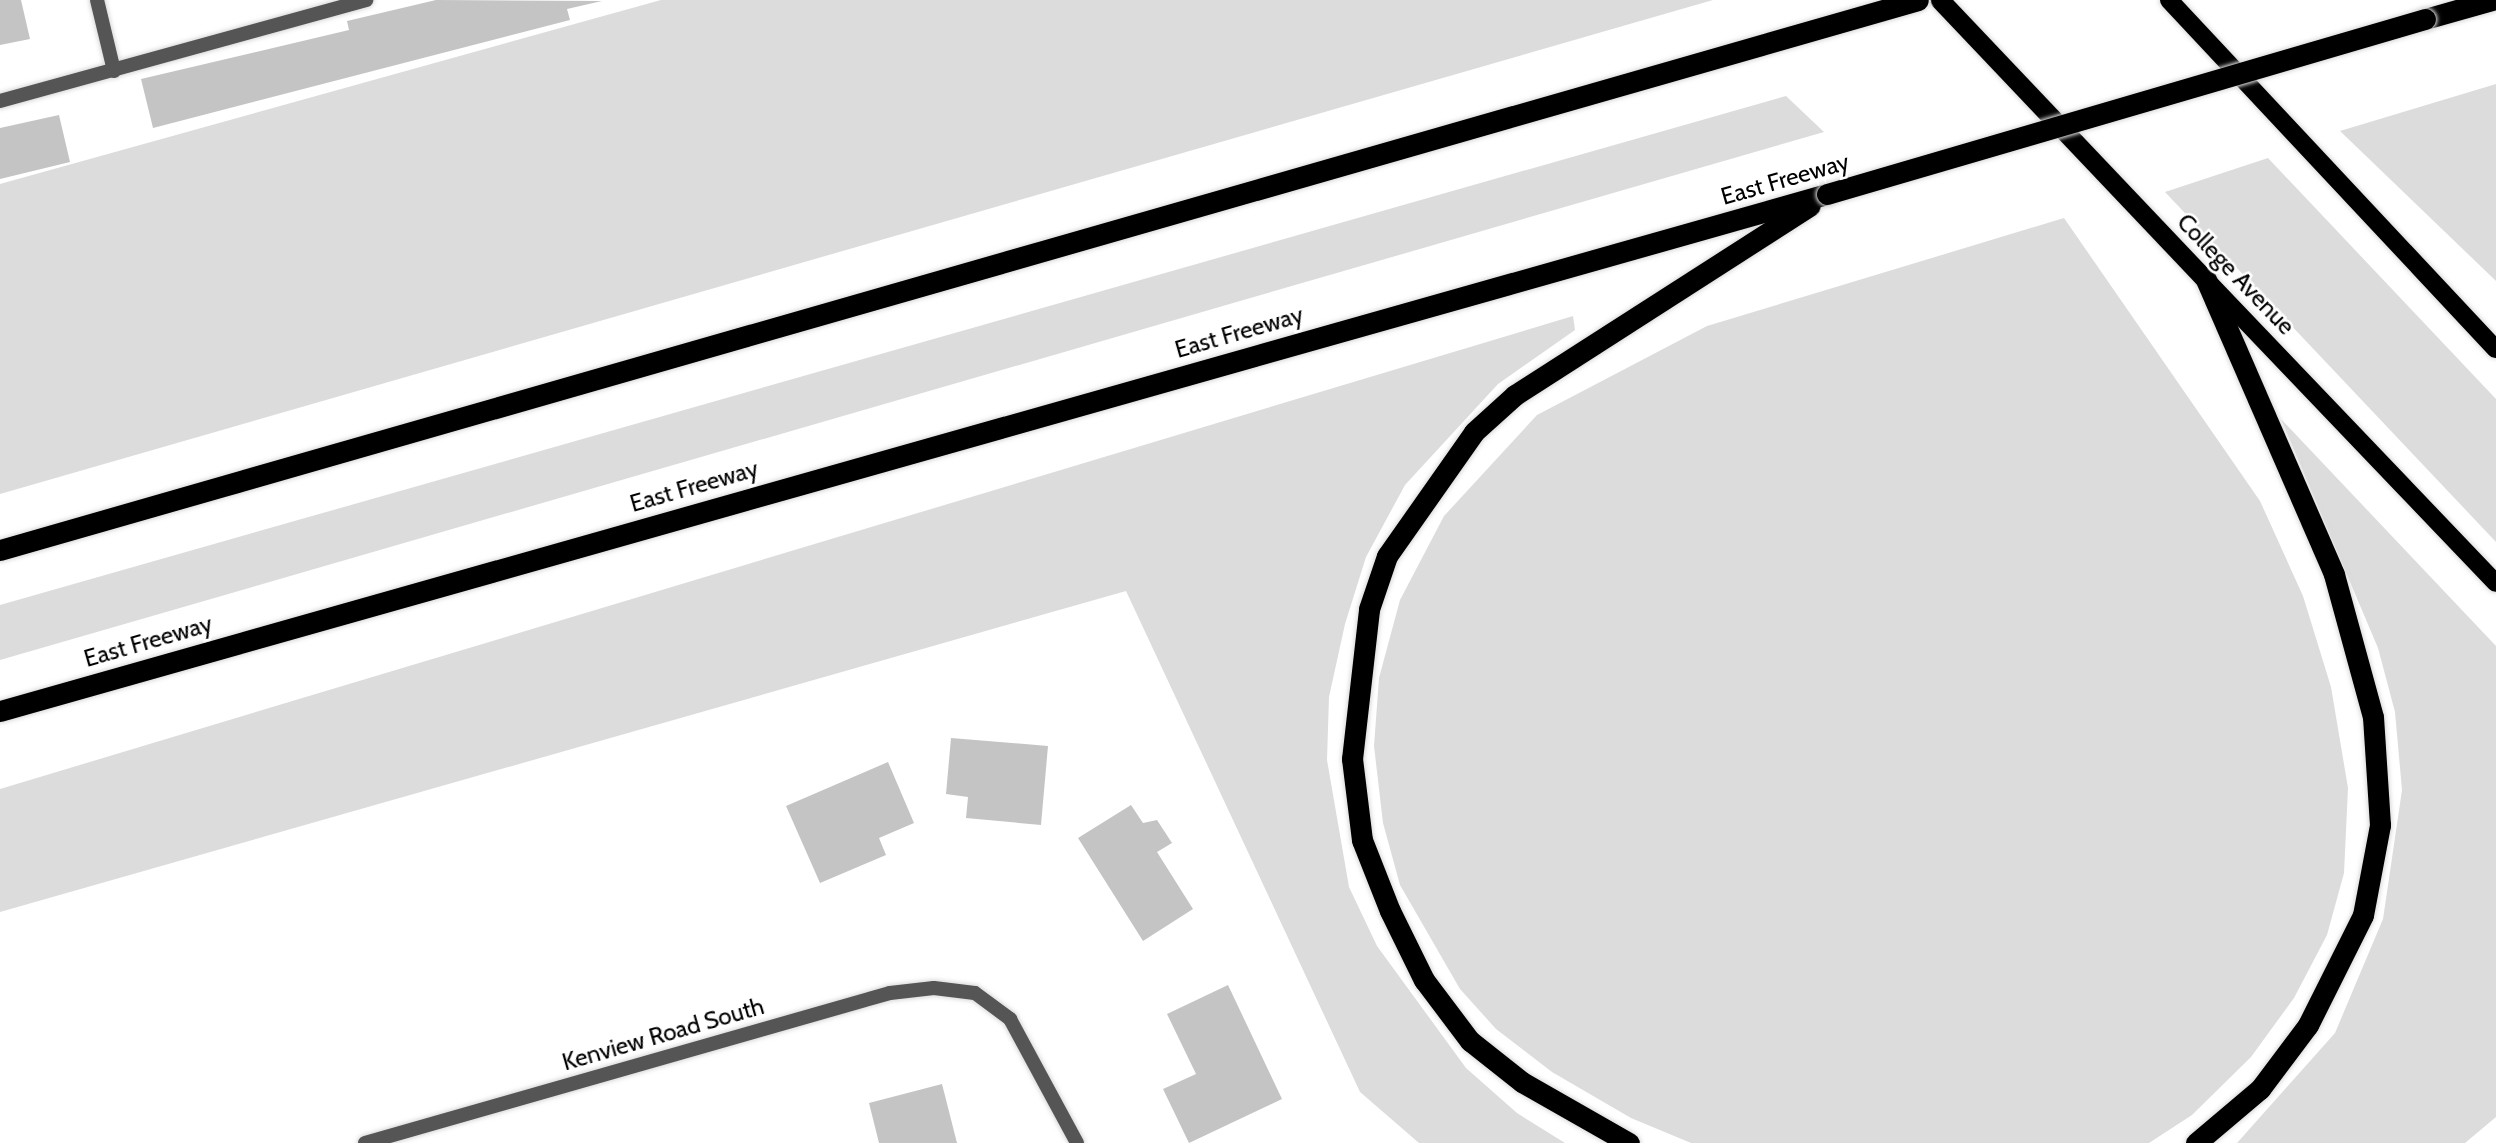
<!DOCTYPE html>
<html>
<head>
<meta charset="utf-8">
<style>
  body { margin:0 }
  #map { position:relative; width:2496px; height:1143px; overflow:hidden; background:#fff; font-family:Cabin,sans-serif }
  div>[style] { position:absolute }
  .green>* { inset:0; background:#dcdcdc }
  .building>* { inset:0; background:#c4c4c4 }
  .roads { filter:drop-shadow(0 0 2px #dbdbdb) drop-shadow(0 0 2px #dbdbdb) }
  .minor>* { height:14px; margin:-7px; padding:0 7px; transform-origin:7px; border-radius:7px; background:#555 }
  .primary>* { height:18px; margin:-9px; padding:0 9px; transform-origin:9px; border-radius:9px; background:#000 }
  .trunk>* { height:19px; margin:-9.5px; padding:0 9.5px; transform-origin:9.5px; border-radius:9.5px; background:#000 }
  .motorway>* { height:21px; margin:-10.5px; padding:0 10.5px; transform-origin:10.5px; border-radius:10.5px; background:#000 }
  .bridges { filter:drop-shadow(0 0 2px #dbdbdb) drop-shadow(0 0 2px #dbdbdb) }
  .motorway-bridge>* { height:21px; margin:-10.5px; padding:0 10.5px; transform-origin:10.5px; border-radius:10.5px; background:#000 }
  span { translate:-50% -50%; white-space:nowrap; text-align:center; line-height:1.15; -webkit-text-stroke:5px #fff; paint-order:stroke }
  .street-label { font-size:24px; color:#000 }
</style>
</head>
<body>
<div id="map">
  <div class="green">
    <i style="clip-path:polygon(661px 0,1713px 0,0 494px,0 184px)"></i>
    <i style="clip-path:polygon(2496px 84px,2496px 281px,2340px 131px)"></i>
    <i style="clip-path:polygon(1786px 96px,1824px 132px,0 660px,0 605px)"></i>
    <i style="clip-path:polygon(2268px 158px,2496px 399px,2496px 542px,2165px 192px)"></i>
    <i style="clip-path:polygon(2064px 218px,2260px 501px,2303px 596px,2331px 687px,2348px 788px,2344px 873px,2327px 935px,2294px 998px,2251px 1057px,2192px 1115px,2149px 1143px,1691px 1143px,1631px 1118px,1552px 1072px,1496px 1029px,1460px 989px,1400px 885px,1383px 823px,1374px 746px,1379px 678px,1400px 600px,1444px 516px,1537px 415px,1707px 326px)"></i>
    <i style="clip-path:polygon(1573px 316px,1575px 330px,1498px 384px,1405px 485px,1366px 557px,1345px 624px,1329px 697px,1327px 760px,1349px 887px,1377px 946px,1466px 1068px,1517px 1113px,1565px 1143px,1419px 1143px,1360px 1092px,1126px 591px,0 912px,0 789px)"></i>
    <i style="clip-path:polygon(2281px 419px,2496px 646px,2496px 1117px,2465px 1143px,2237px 1143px,2335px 1033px,2383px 919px,2402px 790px,2395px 712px,2378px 648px)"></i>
  </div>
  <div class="building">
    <i style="clip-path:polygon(0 0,21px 0,30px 39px,0 45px)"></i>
    <i style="clip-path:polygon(436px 0,602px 1px,567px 9px,570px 20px,153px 128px,141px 79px,349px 30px,347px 21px)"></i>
    <i style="clip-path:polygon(59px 115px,70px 162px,0 179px,0 128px)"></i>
    <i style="clip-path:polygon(951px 738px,1048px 746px,1041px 825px,966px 818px,968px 797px,946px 794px)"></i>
    <i style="clip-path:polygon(888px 762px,914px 823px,879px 838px,886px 855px,820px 883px,786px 806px)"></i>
    <i style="clip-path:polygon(1131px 805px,1143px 823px,1157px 820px,1172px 843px,1157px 852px,1193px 909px,1143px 941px,1078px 838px)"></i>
    <i style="clip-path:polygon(1228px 985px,1282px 1099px,1189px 1143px,1163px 1089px,1196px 1074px,1167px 1014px)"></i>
    <i style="clip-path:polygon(942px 1084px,957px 1143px,879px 1143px,869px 1103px)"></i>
  </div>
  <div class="roads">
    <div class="minor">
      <i style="left:97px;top:0;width:73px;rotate:76.5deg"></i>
      <i style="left:0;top:101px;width:380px;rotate:-15.4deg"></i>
      <i style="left:365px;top:1143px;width:546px;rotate:-15.95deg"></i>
      <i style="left:890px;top:993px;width:44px;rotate:-6.5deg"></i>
      <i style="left:934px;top:988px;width:41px;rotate:7deg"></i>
      <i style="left:975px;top:993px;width:44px;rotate:36.6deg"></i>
      <i style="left:1010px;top:1019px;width:141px;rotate:61.6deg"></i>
    </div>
    <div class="primary">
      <i style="left:2169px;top:0;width:478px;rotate:46.9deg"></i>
      <i style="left:2211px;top:285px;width:412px;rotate:46.3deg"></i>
    </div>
    <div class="trunk">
      <i style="left:1940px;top:0;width:386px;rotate:46.5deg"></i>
    </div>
    <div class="motorway">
      <i style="left:2425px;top:19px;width:70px;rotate:-15.8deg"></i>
      <i style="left:0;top:550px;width:1995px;rotate:-16deg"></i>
      <i style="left:0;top:711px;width:1899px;rotate:-15.8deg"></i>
      <i style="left:1629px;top:1143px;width:123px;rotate:-150.3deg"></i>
      <i style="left:1522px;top:1082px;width:66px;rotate:-141.7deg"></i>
      <i style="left:1470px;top:1041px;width:76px;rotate:-127deg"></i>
      <i style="left:1424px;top:980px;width:77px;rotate:-116.2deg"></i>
      <i style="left:1390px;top:911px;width:76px;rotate:-111.5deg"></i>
      <i style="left:1362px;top:840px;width:82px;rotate:-97deg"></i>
      <i style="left:1352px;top:759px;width:151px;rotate:-83.5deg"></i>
      <i style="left:1369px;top:609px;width:56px;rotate:-71.2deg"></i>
      <i style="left:1387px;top:556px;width:151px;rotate:-54.9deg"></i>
      <i style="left:1474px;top:432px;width:55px;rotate:-42.1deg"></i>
      <i style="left:1515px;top:395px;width:350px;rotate:-32.7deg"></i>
      <i style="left:2196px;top:1143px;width:84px;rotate:-40.2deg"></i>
      <i style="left:2260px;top:1089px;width:80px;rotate:-53.1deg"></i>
      <i style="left:2308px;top:1025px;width:123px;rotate:-63.4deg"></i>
      <i style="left:2363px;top:915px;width:92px;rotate:-79.3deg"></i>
      <i style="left:2380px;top:825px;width:108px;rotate:-93.7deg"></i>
      <i style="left:2373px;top:717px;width:148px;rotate:-105.3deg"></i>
      <i style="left:2334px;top:574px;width:321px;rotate:-113.5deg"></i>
    </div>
  </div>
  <div class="bridges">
    <div class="motorway-bridge">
      <i style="left:1827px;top:194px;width:623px;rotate:-16.31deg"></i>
    </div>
  </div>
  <div class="street-label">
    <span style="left:1785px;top:179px;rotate:-16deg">East Freeway</span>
    <span style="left:2236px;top:274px;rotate:46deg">College Avenue</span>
    <span style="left:1239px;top:332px;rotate:-16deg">East Freeway</span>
    <span style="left:694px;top:486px;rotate:-16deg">East Freeway</span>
    <span style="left:148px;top:641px;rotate:-16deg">East Freeway</span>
    <span style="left:663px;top:1034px;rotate:-16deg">Kenview Road South</span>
  </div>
</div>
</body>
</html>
